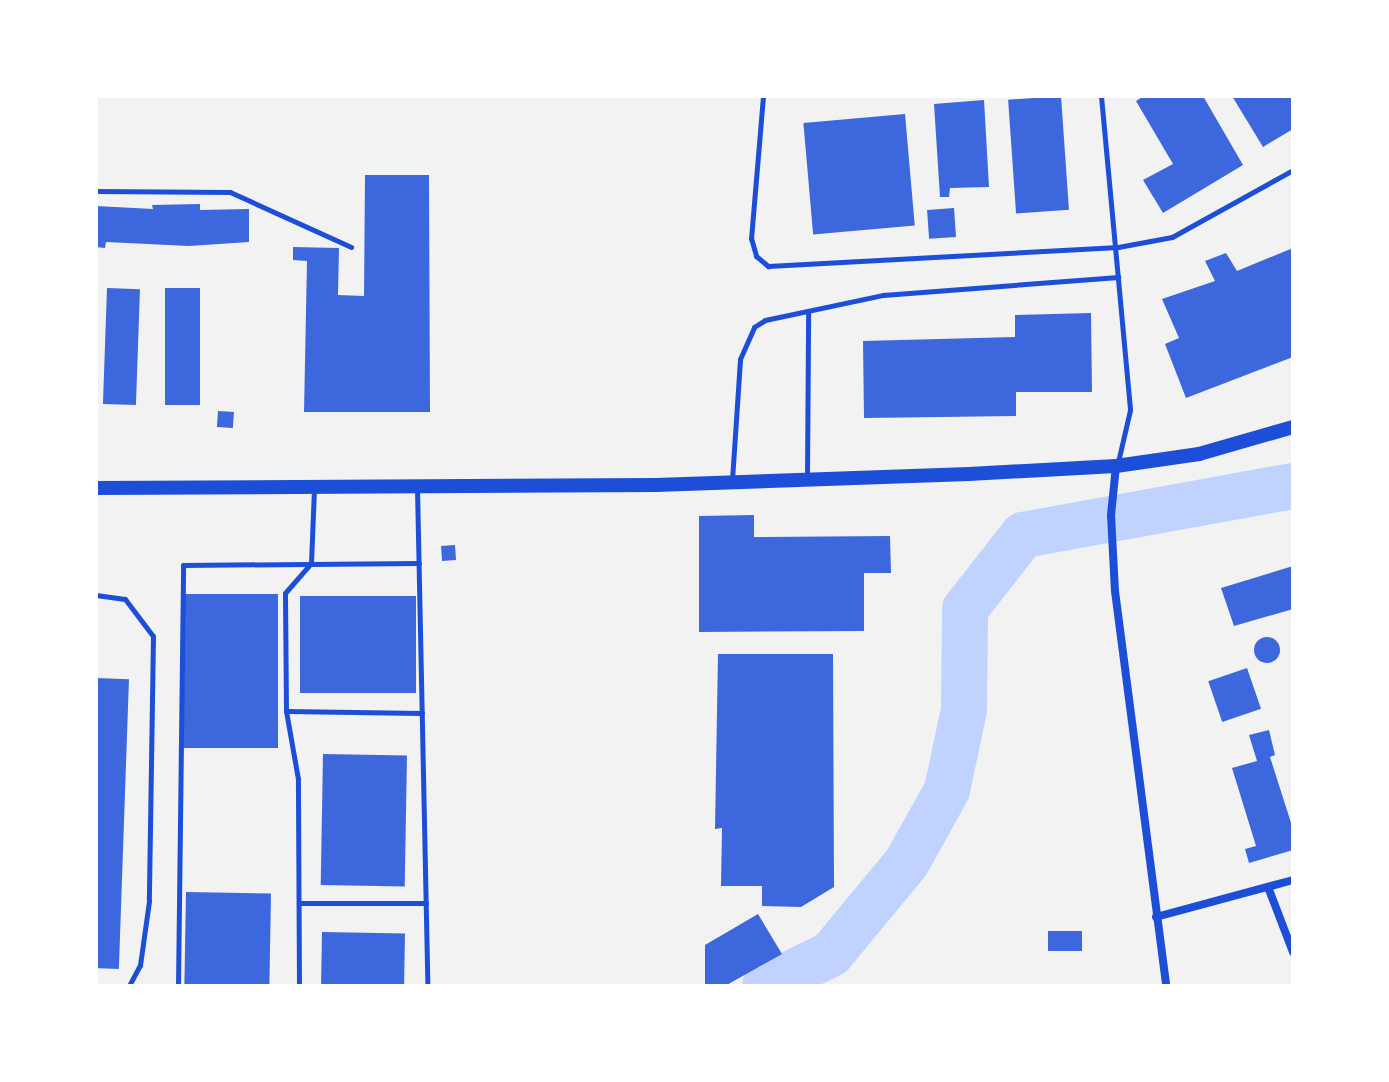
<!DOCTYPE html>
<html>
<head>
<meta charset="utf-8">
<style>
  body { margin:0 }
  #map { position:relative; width:1389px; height:1082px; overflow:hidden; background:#f2f2f2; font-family:Quicksand,sans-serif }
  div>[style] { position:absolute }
  .water>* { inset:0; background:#bfd3fe }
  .river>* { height:46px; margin:-23px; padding:0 23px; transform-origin:23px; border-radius:23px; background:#bfd3fe }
  .building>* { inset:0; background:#3d67dc; transform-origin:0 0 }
  .round { border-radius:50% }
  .service>* { height:5px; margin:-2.5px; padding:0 2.5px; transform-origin:2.5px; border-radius:2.5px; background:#1d4ed8 }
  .minor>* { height:8px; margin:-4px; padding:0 4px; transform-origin:4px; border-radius:4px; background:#1d4ed8 }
  .tertiary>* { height:14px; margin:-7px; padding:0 7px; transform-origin:7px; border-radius:7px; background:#1d4ed8 }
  span { translate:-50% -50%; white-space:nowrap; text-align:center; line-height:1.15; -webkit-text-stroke:6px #fff; paint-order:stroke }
  .frame { position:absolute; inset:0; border:98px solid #fff; pointer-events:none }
</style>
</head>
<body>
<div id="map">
  <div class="water">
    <i style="clip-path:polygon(945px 755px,964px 756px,953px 809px,932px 859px,901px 904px,869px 941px,801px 983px,747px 986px,828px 949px,877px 897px,907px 862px,945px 782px)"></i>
  </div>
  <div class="river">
    <i style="left:765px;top:986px;width:73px;rotate:-25.9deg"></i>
    <i style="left:831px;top:954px;width:119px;rotate:-50.4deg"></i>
    <i style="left:907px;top:862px;width:82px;rotate:-60.9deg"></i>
    <i style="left:947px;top:790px;width:82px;rotate:-78deg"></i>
    <i style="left:964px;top:710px;width:101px;rotate:-89.4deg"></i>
    <i style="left:965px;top:609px;width:94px;rotate:-51.9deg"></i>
    <i style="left:1023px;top:535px;width:274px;rotate:-10.3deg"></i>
  </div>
  <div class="building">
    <i style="left:1061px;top:96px;width:114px;height:53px;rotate:86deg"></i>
    <i style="clip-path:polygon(1144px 96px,1203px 96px,1243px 165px,1163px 213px,1143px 180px,1173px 164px,1136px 101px)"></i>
    <i style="clip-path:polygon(1232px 96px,1293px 96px,1293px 129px,1263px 147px)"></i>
    <i style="clip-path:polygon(984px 100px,989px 187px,950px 188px,949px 197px,940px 197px,934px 104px)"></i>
    <i style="left:905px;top:114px;width:112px;height:102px;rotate:85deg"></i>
    <i style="clip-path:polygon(365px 175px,429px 175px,430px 412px,304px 412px,307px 261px,293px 260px,293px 247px,339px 248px,338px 295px,364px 296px)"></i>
    <i style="clip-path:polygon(200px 204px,200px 210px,249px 209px,249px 242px,189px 246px,106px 242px,105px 248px,96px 247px,96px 206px,153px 209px,152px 205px)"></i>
    <i style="left:954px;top:208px;width:29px;height:27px;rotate:86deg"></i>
    <i style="clip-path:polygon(1293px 248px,1293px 357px,1186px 398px,1165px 344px,1179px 338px,1162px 299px,1215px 281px,1205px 261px,1226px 253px,1237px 271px)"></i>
    <i style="left:107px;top:288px;width:33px;height:116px;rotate:2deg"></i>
    <i style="left:165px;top:288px;width:35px;height:117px"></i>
    <i style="clip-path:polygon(1091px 313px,1092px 392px,1016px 392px,1016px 416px,864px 418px,863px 341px,1015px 337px,1015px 315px)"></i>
    <i style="left:218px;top:411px;width:16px;height:16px;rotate:4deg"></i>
    <i style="clip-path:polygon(754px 515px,754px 537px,890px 536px,891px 573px,864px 573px,864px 631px,699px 632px,699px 516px)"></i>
    <i style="left:455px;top:545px;width:15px;height:14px;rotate:86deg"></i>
    <i style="clip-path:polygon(1293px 566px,1293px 609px,1234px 626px,1221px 588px)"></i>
    <i style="left:278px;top:594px;width:154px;height:96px;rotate:90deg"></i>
    <i style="left:300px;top:596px;width:116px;height:97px"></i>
    <i class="round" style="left:1254px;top:637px;width:26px;height:26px"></i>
    <i style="clip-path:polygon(718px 654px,833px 654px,834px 887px,801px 907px,762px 906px,762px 886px,721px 886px,722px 828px,715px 829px)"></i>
    <i style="left:1247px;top:668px;width:43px;height:41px;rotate:71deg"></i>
    <i style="left:96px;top:678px;width:33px;height:290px;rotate:2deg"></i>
    <i style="clip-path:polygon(1269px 730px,1275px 755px,1270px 757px,1293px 829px,1293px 850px,1249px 863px,1245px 849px,1256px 846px,1232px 768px,1257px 761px,1249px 735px)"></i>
    <i style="left:323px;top:754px;width:84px;height:131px;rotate:1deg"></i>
    <i style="left:186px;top:892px;width:85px;height:94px;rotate:1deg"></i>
    <i style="clip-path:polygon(758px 914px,782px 954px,725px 986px,705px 986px,705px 945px)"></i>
    <i style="left:1082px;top:931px;width:20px;height:34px;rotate:90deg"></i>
    <i style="left:322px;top:932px;width:83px;height:54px;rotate:1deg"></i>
  </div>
  <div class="service">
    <i style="left:763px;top:96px;width:143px;rotate:94.8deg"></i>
    <i style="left:751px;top:238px;width:19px;rotate:74deg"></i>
    <i style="left:756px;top:256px;width:16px;rotate:40deg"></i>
    <i style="left:768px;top:266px;width:351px;rotate:-3.1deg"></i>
    <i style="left:1118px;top:247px;width:55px;rotate:-10.5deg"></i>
    <i style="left:1172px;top:237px;width:138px;rotate:-29deg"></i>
    <i style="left:1101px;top:96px;width:315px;rotate:84.7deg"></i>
    <i style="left:1130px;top:410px;width:53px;rotate:103deg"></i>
    <i style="left:96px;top:191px;width:134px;rotate:0.4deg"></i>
    <i style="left:230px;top:192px;width:133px;rotate:24.4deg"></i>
    <i style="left:807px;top:476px;width:163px;rotate:-89.6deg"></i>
    <i style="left:732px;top:480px;width:121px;rotate:-86.2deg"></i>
    <i style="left:740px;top:359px;width:35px;rotate:-66deg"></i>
    <i style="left:754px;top:327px;width:13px;rotate:-32deg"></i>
    <i style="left:765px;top:320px;width:121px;rotate:-12deg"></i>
    <i style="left:883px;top:295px;width:236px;rotate:-4.4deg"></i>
    <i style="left:417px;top:488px;width:498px;rotate:88.8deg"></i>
    <i style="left:96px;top:595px;width:29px;rotate:8deg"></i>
    <i style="left:125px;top:599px;width:46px;rotate:52.9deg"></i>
    <i style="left:153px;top:636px;width:265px;rotate:90.9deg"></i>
    <i style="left:149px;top:901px;width:65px;rotate:98deg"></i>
    <i style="left:140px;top:965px;width:24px;rotate:118deg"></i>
    <i style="left:286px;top:711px;width:136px;rotate:0.8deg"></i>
    <i style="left:299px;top:903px;width:127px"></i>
    <i style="left:178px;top:986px;width:421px;rotate:-89.3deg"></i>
    <i style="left:183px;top:565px;width:236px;rotate:-0.5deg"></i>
    <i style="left:299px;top:986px;width:207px;rotate:-90.3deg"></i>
    <i style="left:298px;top:779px;width:69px;rotate:-100deg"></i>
    <i style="left:286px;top:711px;width:118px;rotate:-90.5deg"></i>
    <i style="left:285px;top:593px;width:40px;rotate:-49deg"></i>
    <i style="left:311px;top:563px;width:75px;rotate:-87.7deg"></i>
  </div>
  <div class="minor">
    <i style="left:1116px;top:466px;width:49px;rotate:95.8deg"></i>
    <i style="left:1111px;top:515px;width:76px;rotate:87deg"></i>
    <i style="left:1115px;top:591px;width:398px;rotate:82.6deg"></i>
    <i style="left:1268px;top:887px;width:70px;rotate:69deg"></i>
    <i style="left:1156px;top:917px;width:142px;rotate:-15.1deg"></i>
  </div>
  <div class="tertiary">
    <i style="left:96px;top:488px;width:560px;rotate:-0.31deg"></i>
    <i style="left:656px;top:485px;width:313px;rotate:-2deg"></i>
    <i style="left:969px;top:474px;width:147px;rotate:-3.1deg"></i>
    <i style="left:1116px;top:466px;width:84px;rotate:-8.2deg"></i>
    <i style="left:1199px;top:454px;width:98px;rotate:-16deg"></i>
  </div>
  <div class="frame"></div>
</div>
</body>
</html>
